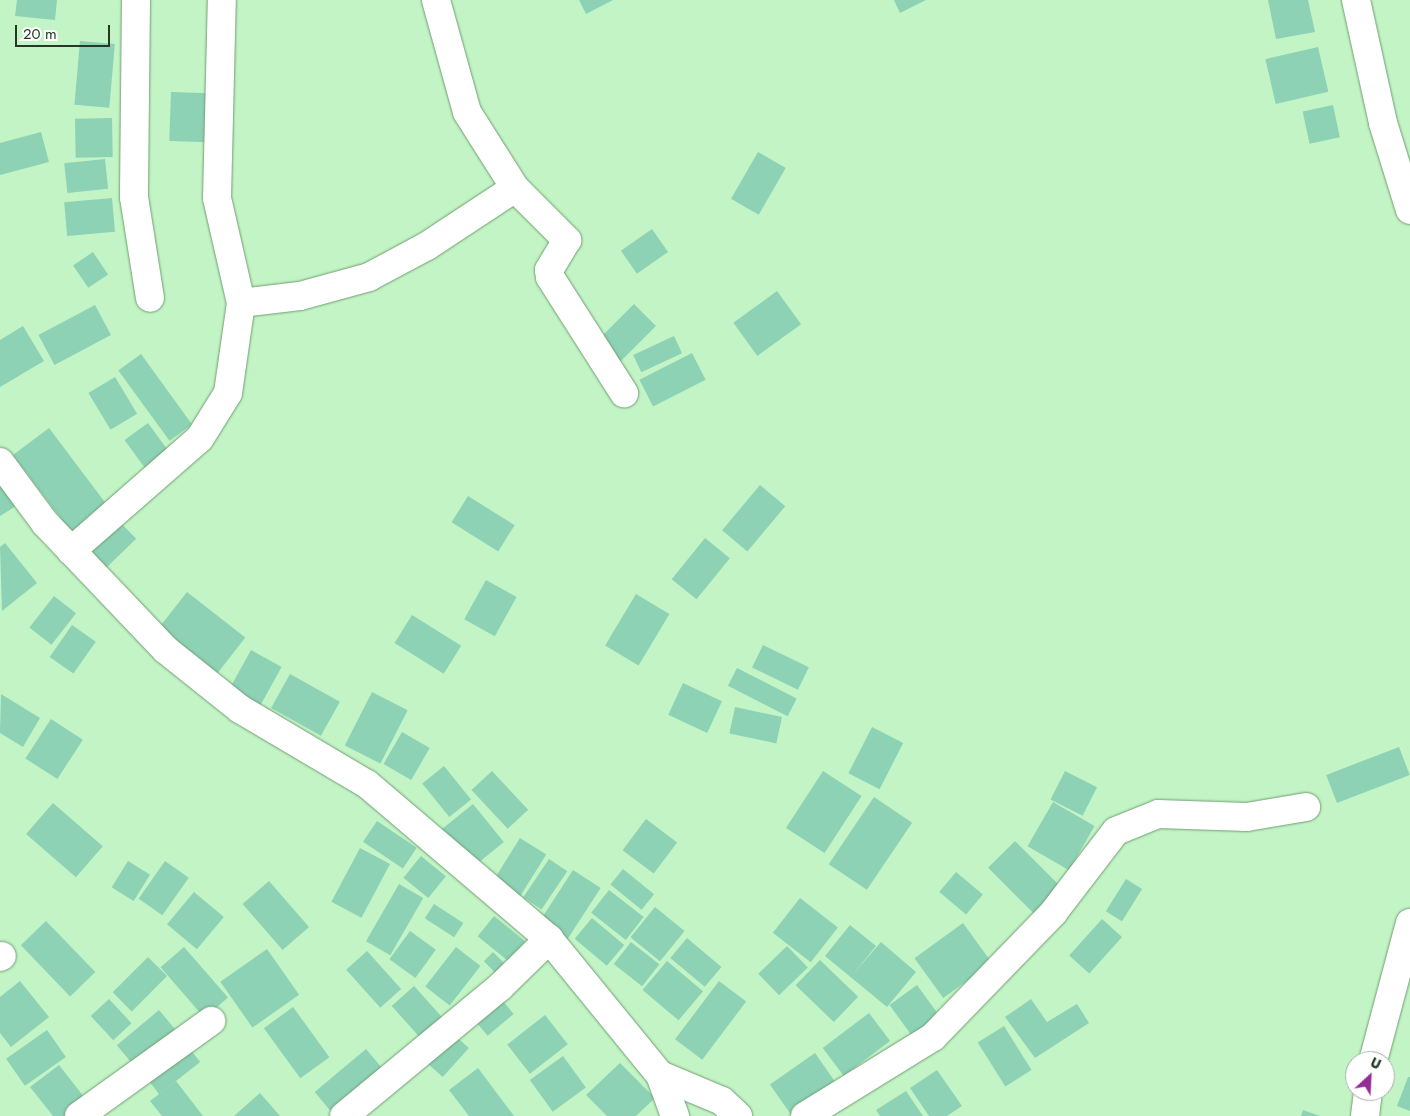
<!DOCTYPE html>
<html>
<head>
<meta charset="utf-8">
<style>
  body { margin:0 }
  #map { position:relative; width:1410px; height:1116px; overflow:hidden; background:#c3f4c5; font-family:Jost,sans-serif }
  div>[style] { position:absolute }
  .building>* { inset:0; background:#8dd2b5; transform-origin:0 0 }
  .roads { filter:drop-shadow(0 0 1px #709e73) drop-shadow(0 0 1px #709e73) }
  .minor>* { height:28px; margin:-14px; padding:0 14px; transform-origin:14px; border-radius:14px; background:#fff }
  span { translate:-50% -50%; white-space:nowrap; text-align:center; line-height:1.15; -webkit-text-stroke:4px #fff; paint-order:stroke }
  .north { position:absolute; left:1345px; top:1051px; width:50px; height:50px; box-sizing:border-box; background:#fff; border:1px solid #a7afa8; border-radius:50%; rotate:25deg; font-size:14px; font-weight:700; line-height:20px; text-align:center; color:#243826 }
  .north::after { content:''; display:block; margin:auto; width:18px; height:22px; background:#922f96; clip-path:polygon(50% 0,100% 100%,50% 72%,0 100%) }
  .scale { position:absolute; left:15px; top:25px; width:95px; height:22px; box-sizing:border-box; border:2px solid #243826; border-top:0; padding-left:6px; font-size:15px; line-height:18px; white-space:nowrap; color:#243826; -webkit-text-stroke:4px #fff; paint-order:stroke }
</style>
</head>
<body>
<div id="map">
  <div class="building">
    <i style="clip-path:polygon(17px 0,57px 0,55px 20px,15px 16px)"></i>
    <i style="clip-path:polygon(579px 0,613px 0,586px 14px)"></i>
    <i style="clip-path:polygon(894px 0,926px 0,900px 13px)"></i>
    <i style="clip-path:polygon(1268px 0,1308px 0,1315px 32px,1276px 39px)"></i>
    <i style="left:80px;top:41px;width:35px;height:64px;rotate:5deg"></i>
    <i style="left:1318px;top:47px;width:46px;height:54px;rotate:77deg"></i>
    <i style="left:171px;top:92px;width:38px;height:49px;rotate:2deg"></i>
    <i style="left:1333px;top:105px;width:33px;height:31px;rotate:78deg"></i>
    <i style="left:112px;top:118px;width:39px;height:37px;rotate:89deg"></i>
    <i style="clip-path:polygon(41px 132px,49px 162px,0 175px,0 143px)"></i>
    <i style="left:758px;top:152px;width:32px;height:54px;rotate:30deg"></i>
    <i style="left:105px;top:159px;width:30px;height:41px;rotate:84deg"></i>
    <i style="left:112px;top:198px;width:34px;height:48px;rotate:85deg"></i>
    <i style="left:652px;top:229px;width:28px;height:38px;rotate:55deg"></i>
    <i style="left:93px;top:252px;width:27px;height:24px;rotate:56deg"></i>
    <i style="left:777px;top:291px;width:41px;height:54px;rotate:54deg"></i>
    <i style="left:634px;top:304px;width:31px;height:53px;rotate:45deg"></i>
    <i style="left:95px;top:305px;width:34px;height:64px;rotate:62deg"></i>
    <i style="clip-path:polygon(23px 326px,44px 361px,0 387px,0 340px)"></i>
    <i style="left:674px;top:336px;width:19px;height:45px;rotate:65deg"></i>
    <i style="left:692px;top:353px;width:30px;height:59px;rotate:63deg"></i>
    <i style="left:141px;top:354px;width:87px;height:28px;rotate:54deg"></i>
    <i style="left:115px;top:377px;width:43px;height:31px;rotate:59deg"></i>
    <i style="left:148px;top:423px;width:34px;height:29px;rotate:54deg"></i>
    <i style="left:49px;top:428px;width:98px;height:45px;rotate:53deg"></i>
    <i style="clip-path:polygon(0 483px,16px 506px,0 516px)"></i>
    <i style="left:760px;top:485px;width:33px;height:59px;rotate:40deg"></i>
    <i style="left:468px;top:496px;width:55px;height:31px;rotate:32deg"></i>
    <i style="left:116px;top:518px;width:29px;height:48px;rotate:46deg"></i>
    <i style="left:705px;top:538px;width:32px;height:53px;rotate:39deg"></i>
    <i style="clip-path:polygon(5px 543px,37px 583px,2px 611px,0 547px)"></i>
    <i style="left:486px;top:580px;width:35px;height:45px;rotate:29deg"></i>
    <i style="left:187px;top:592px;width:74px;height:49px;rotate:38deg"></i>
    <i style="left:636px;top:594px;width:39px;height:60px;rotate:31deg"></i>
    <i style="left:54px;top:596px;width:28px;height:40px;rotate:38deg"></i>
    <i style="left:412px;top:615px;width:58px;height:33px;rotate:32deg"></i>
    <i style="left:72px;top:625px;width:29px;height:39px;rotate:35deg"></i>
    <i style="left:763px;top:645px;width:51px;height:25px;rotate:26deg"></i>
    <i style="left:251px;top:650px;width:35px;height:48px;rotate:29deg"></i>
    <i style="left:737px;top:668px;width:67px;height:20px;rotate:27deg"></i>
    <i style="left:290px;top:674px;width:57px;height:39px;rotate:29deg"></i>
    <i style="left:683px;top:683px;width:43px;height:35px;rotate:25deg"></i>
    <i style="left:372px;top:692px;width:40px;height:60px;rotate:27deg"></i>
    <i style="clip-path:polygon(1px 694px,40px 718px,23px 747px,0 733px)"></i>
    <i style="left:735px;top:707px;width:48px;height:27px;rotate:12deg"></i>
    <i style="left:51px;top:719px;width:38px;height:47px;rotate:33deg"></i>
    <i style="left:872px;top:727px;width:35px;height:52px;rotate:27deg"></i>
    <i style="left:402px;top:732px;width:32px;height:37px;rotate:30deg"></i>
    <i style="left:1399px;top:747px;width:30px;height:78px;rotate:69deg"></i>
    <i style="left:444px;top:766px;width:43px;height:28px;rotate:51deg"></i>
    <i style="left:492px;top:771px;width:53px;height:28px;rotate:47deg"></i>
    <i style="left:823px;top:771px;width:46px;height:68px;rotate:33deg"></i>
    <i style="left:1065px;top:771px;width:36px;height:32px;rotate:27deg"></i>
    <i style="left:874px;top:797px;width:46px;height:81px;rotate:34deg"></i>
    <i style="left:1053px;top:802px;width:48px;height:51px;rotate:30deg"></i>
    <i style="left:53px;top:803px;width:66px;height:41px;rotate:41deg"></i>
    <i style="left:473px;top:804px;width:49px;height:41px;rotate:51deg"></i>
    <i style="left:646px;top:819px;width:39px;height:39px;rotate:37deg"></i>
    <i style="left:377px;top:821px;width:48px;height:25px;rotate:34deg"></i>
    <i style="left:520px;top:838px;width:31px;height:58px;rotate:32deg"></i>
    <i style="left:1015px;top:841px;width:64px;height:38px;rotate:45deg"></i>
    <i style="left:360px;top:848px;width:34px;height:61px;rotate:28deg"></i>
    <i style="left:421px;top:856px;width:32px;height:28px;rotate:39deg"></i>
    <i style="left:549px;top:859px;width:22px;height:46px;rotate:34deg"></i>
    <i style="left:128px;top:861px;width:26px;height:31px;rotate:32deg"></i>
    <i style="left:165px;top:861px;width:29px;height:46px;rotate:35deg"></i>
    <i style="left:623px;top:869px;width:40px;height:20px;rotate:39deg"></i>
    <i style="left:573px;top:870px;width:33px;height:61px;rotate:33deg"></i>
    <i style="left:956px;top:872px;width:35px;height:26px;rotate:40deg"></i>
    <i style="left:1126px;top:879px;width:19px;height:38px;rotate:32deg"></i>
    <i style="left:269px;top:881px;width:61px;height:35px;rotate:49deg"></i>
    <i style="left:399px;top:884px;width:28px;height:66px;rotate:30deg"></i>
    <i style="left:609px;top:890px;width:44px;height:29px;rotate:38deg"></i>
    <i style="left:194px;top:892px;width:39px;height:42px;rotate:40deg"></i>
    <i style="left:800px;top:898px;width:48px;height:44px;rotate:38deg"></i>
    <i style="left:434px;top:904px;width:35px;height:17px;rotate:33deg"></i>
    <i style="left:655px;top:907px;width:38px;height:39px;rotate:39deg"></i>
    <i style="left:494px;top:916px;width:40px;height:26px;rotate:39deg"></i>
    <i style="left:592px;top:918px;width:42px;height:27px;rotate:40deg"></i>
    <i style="left:1102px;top:919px;width:27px;height:49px;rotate:42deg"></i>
    <i style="left:46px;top:921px;width:71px;height:35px;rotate:46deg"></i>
    <i style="left:963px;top:923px;width:49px;height:60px;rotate:54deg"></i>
    <i style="clip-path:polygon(850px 925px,876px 946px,853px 974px,881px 942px,916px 972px,887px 1007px,825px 956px)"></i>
    <i style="left:410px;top:931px;width:32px;height:35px;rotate:36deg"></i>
    <i style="left:687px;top:938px;width:45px;height:26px;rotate:40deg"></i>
    <i style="left:631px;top:942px;width:36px;height:28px;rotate:38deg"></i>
    <i style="left:787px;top:946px;width:30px;height:40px;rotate:46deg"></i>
    <i style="left:184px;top:947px;width:67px;height:31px;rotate:49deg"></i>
    <i style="left:456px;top:947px;width:31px;height:50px;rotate:38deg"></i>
    <i style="left:267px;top:949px;width:56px;height:57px;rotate:55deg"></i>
    <i style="left:367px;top:951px;width:51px;height:28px;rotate:48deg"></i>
    <i style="left:493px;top:952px;width:23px;height:13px;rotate:45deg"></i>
    <i style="left:148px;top:957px;width:27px;height:50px;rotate:45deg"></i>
    <i style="left:820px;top:960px;width:53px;height:35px;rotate:44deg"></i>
    <i style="left:667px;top:961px;width:47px;height:38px;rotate:40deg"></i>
    <i style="clip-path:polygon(20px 981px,49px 1017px,11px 1047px,0 1033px,0 997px)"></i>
    <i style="left:719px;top:981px;width:34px;height:73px;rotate:37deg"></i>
    <i style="left:917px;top:985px;width:44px;height:34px;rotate:54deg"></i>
    <i style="left:414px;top:986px;width:47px;height:30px;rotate:48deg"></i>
    <i style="left:497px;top:994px;width:26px;height:34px;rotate:50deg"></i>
    <i style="left:109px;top:999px;width:33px;height:25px;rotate:47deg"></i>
    <i style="clip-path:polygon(1031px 999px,1047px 1022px,1077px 1004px,1089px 1023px,1035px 1058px,1005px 1017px)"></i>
    <i style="left:293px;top:1007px;width:62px;height:36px;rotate:54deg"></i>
    <i style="left:159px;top:1010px;width:25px;height:55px;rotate:50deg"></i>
    <i style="left:869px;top:1013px;width:35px;height:58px;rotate:53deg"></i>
    <i style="left:545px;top:1015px;width:37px;height:48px;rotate:52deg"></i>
    <i style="left:1004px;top:1026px;width:52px;height:31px;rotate:58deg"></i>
    <i style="left:47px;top:1030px;width:33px;height:50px;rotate:55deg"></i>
    <i style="left:451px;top:1032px;width:24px;height:39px;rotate:42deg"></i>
    <i style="left:186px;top:1044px;width:23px;height:52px;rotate:52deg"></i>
    <i style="left:366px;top:1049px;width:33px;height:67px;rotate:50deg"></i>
    <i style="left:815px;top:1053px;width:39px;height:55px;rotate:55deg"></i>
    <i style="left:563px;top:1056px;width:39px;height:41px;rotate:54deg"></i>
    <i style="clip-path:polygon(620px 1063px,655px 1098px,636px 1116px,607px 1116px,586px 1095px)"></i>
    <i style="clip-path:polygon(59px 1065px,88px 1102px,70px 1116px,53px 1116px,30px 1087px)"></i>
    <i style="clip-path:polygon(478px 1068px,514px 1116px,469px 1116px,449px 1090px)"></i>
    <i style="clip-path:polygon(937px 1070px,962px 1106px,947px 1116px,929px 1116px,910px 1088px)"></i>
    <i style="clip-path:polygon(1408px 1077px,1410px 1077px,1410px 1111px,1397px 1106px)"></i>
    <i style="clip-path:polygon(176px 1081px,203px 1116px,162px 1116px,150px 1101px)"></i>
    <i style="clip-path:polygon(906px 1091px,923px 1116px,880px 1116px,876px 1110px)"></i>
    <i style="clip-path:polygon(260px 1093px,280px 1116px,234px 1116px)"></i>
    <i style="clip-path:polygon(1303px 1110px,1320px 1116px,1301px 1116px)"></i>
  </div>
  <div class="roads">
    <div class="minor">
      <i style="left:136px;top:0;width:197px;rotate:90.6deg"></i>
      <i style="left:134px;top:197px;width:102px;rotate:81deg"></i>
      <i style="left:1356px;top:0;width:126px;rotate:77.6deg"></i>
      <i style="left:1383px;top:123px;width:91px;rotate:72.8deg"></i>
      <i style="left:515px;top:188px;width:74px;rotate:45deg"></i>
      <i style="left:567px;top:240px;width:35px;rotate:121deg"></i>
      <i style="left:549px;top:270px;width:7px;rotate:82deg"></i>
      <i style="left:550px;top:277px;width:138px;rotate:57.5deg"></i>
      <i style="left:241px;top:303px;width:59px;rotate:-6.8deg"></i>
      <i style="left:300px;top:296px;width:72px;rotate:-15.4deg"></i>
      <i style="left:369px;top:277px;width:66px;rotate:-28.1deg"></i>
      <i style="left:427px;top:246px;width:105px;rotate:-33.4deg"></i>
      <i style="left:515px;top:188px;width:90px;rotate:-122.3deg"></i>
      <i style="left:467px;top:112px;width:116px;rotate:-105.5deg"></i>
      <i style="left:0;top:462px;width:76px;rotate:53.6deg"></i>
      <i style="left:45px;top:523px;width:175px;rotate:46.4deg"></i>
      <i style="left:166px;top:650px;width:95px;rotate:38.6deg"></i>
      <i style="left:240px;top:709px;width:147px;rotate:30.6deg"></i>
      <i style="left:367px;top:784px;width:239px;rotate:40.4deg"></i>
      <i style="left:549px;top:939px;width:176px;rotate:50.8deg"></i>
      <i style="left:660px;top:1075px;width:44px;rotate:69.9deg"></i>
      <i style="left:71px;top:551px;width:171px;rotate:-41.2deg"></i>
      <i style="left:200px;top:438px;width:53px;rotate:-58.1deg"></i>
      <i style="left:228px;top:393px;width:91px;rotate:-81.8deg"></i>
      <i style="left:241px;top:303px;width:108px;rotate:-102.9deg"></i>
      <i style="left:217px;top:198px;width:198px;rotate:-88.6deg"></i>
      <i style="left:0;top:957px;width:2px;rotate:-27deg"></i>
      <i style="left:1373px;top:1061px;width:143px;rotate:-75deg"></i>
      <i style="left:660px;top:1075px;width:67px;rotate:22.8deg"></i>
      <i style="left:722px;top:1101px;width:22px;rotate:43deg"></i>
      <i style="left:79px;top:1116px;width:163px;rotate:-35.7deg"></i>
      <i style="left:344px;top:1116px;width:202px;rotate:-39.6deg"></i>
      <i style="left:500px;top:987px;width:69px;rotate:-44.4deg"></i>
      <i style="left:805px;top:1116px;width:150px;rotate:-31.7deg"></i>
      <i style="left:933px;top:1037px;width:173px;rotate:-45.9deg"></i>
      <i style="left:1053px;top:913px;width:103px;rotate:-52.5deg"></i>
      <i style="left:1116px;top:831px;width:45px;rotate:-22deg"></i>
      <i style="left:1158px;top:814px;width:89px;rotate:1.9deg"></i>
      <i style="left:1247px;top:817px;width:60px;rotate:-9.6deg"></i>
      <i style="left:1365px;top:1116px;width:25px;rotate:-83deg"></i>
    </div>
  </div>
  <div class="north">U</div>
  <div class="scale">20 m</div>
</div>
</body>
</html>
